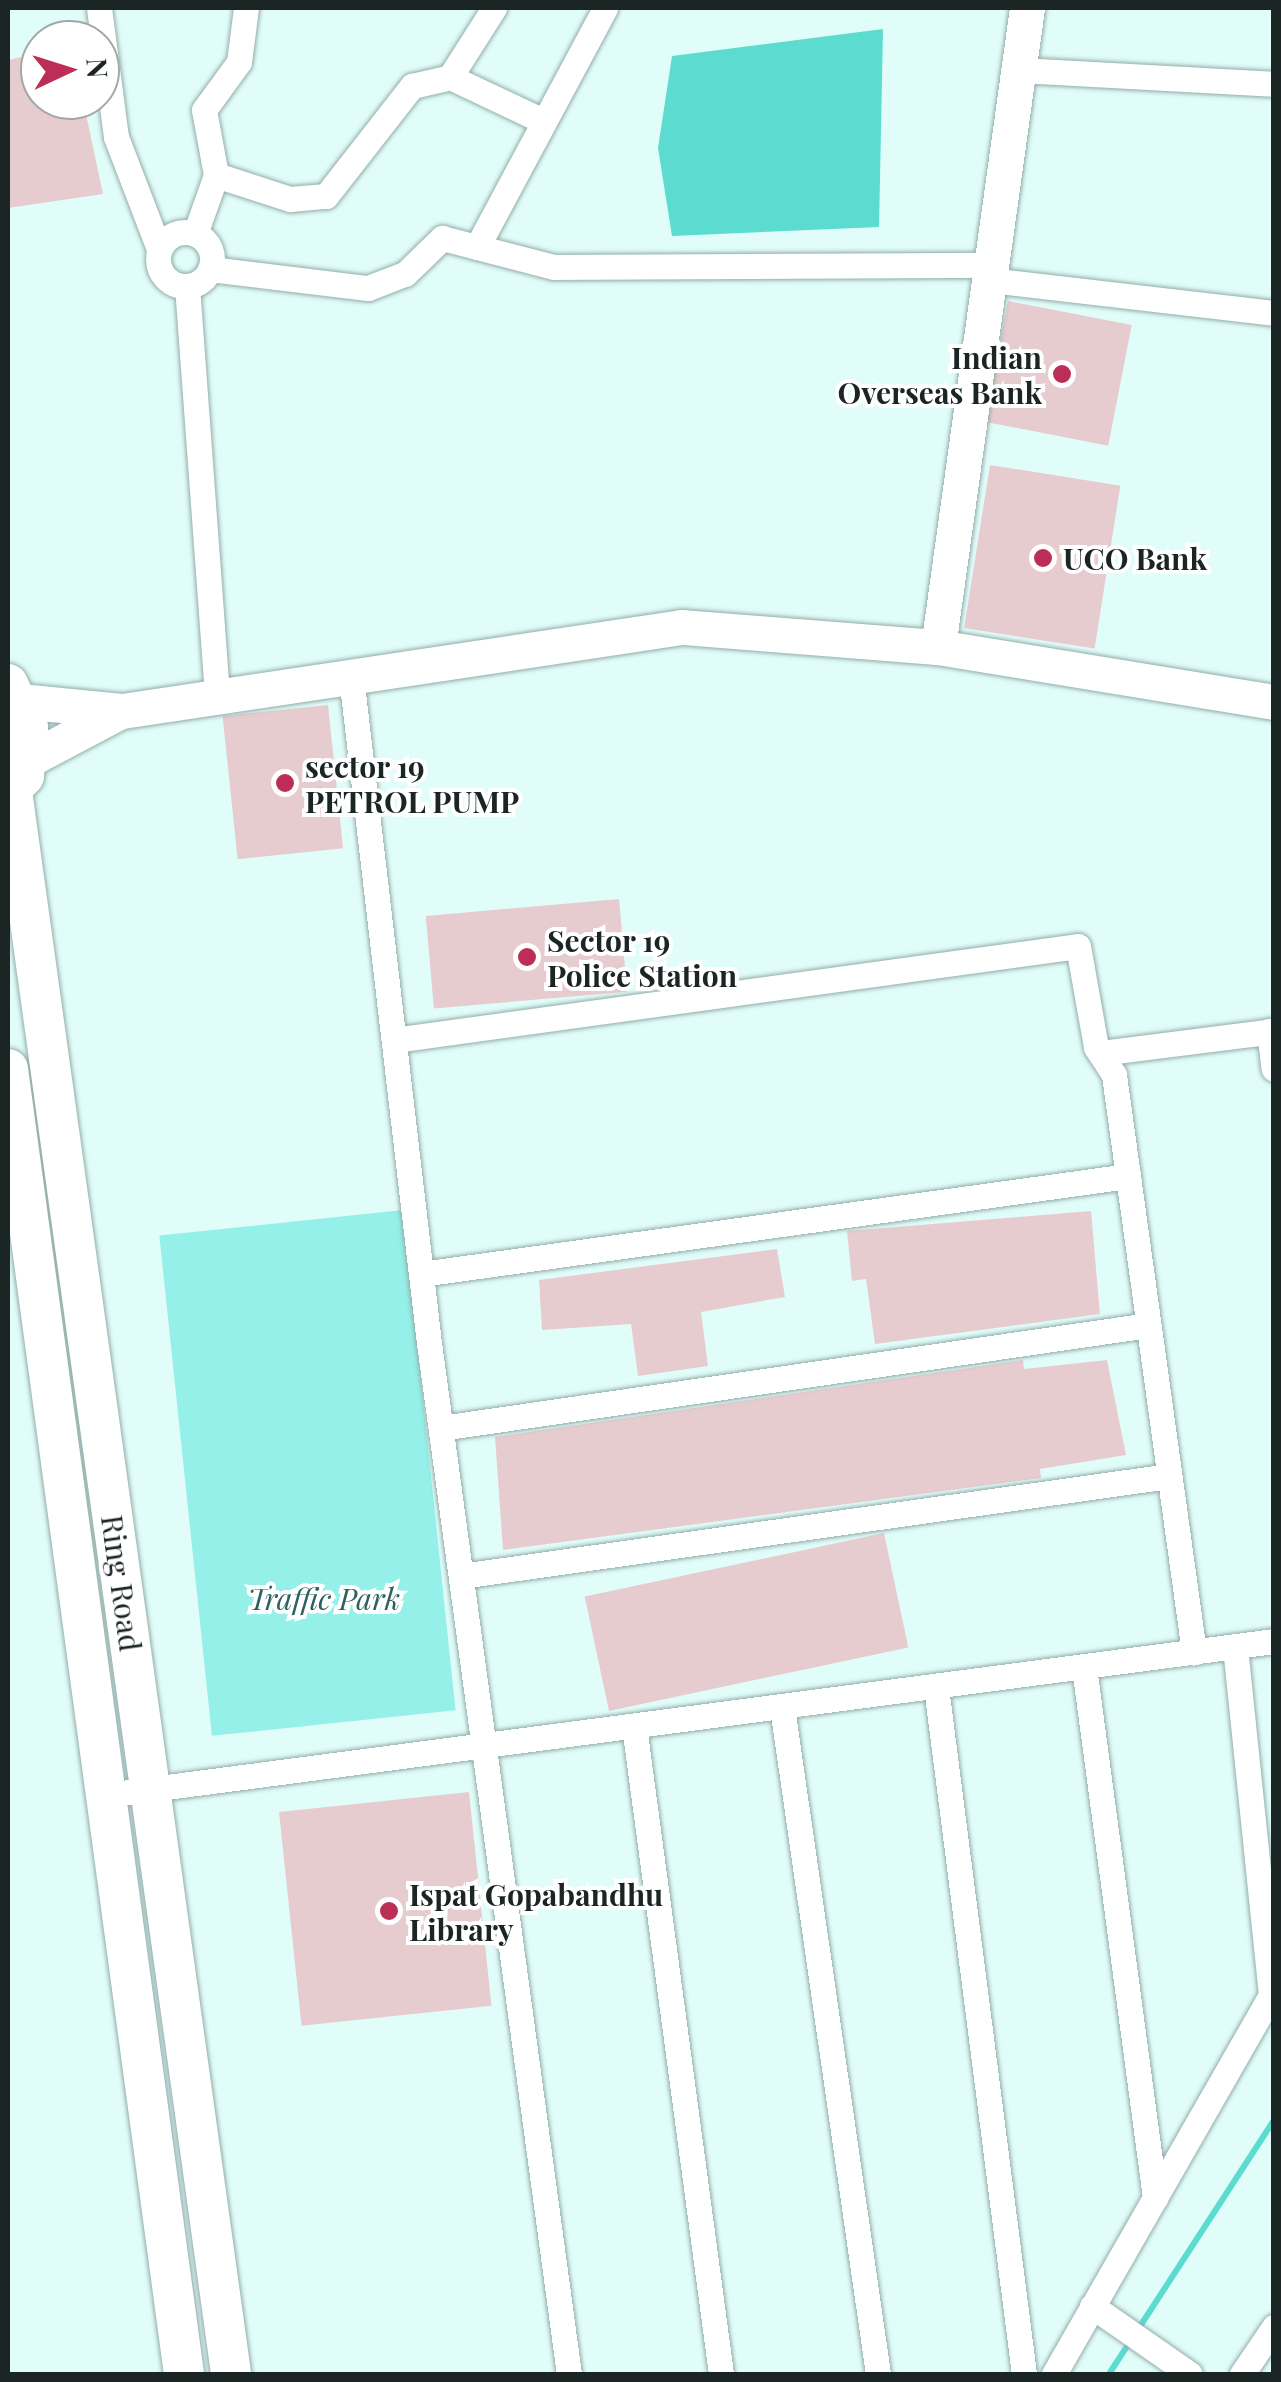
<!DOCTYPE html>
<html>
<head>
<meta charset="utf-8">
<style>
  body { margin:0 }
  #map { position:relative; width:1281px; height:2382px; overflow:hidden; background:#e1fdfa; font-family:"Playfair Display",serif }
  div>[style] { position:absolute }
  .green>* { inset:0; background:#94f0e8; transform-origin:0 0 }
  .water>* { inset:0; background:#5cdbd1 }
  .stream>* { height:6px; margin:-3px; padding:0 3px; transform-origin:3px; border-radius:3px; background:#5cdbd1 }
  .building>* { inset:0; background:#e7cccf; transform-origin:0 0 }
  .roads { filter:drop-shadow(0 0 2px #92adaa) drop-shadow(0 0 2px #92adaa) }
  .street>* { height:25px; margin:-12.5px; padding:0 12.5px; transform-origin:12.5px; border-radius:12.5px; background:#fff }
  .street>.ring { margin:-12.5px; padding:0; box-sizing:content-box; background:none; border:25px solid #fff; border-radius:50% }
  .secondary>* { height:35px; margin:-17.5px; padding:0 17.5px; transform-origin:17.5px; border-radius:17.5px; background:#fff }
  .primary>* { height:40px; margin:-20px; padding:0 20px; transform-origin:20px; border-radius:20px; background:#fff }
  .dots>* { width:28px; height:28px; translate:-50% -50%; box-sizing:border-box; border:5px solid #fff; border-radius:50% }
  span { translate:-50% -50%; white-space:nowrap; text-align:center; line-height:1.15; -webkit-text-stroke:8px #fff; paint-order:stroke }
  .poi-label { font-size:30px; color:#1a2524; font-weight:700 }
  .right { translate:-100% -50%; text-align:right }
  .left { translate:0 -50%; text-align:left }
  .street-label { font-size:30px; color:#1a2524 }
  .park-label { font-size:30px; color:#2c615d; font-style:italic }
  .frame { position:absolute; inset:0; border:10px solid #1a2524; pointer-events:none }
  .north { position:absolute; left:20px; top:20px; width:100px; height:100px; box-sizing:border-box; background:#fff; border:2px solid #a3a8a7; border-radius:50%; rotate:86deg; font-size:28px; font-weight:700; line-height:40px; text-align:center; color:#1a2524 }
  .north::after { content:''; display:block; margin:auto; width:35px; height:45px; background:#bd2e57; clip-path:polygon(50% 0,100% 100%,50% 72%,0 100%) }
</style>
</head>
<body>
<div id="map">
  <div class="green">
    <i style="left:403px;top:1210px;width:503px;height:245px;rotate:84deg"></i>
  </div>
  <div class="water">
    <i style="clip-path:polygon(883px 29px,879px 227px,672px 236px,658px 148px,672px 56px)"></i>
  </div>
  <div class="stream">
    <i style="left:1137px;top:2331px;width:252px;rotate:-57deg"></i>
    <i style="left:1109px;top:2374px;width:38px;rotate:-57deg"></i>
  </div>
  <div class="building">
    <i style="clip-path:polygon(40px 53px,40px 100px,83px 100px,103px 194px,8px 208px,8px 60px)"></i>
    <i style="left:1008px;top:301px;width:126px;height:123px;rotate:11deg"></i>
    <i style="left:990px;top:465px;width:132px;height:165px;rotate:9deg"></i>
    <i style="left:328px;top:705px;width:144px;height:106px;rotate:84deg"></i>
    <i style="left:619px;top:899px;width:93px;height:194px;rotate:85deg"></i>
    <i style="clip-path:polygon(1091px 1211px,1100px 1314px,875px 1344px,866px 1279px,852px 1281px,847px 1231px)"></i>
    <i style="clip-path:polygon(777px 1249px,785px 1297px,701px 1312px,708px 1366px,638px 1376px,631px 1324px,542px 1330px,539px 1280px)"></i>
    <i style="clip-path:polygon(1023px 1360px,1024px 1369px,1107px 1360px,1126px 1455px,1040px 1469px,1041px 1478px,503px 1550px,495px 1437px)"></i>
    <i style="left:884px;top:1533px;width:117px;height:306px;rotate:78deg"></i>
    <i style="left:469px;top:1792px;width:215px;height:191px;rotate:84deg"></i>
  </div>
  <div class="roads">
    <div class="street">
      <i style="left:99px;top:8px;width:130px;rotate:82.5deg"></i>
      <i style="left:116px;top:137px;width:120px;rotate:69deg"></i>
      <i style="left:246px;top:8px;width:54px;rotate:97.4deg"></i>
      <i style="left:239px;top:62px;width:59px;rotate:126.1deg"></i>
      <i style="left:204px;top:110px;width:66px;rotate:79.5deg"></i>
      <i style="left:216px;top:175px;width:78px;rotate:18deg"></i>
      <i style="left:290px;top:199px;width:36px;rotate:-5deg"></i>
      <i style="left:326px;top:196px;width:140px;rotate:-52deg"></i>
      <i style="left:412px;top:86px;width:39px;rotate:-13deg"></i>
      <i style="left:450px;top:77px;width:82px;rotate:-57.5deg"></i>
      <i style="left:1018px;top:70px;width:256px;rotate:3.1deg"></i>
      <i style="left:450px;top:77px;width:98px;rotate:25.3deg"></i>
      <i class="ring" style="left:158px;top:232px;width:29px;height:29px"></i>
      <i style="left:195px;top:234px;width:63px;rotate:-70.4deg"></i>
      <i style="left:477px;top:247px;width:271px;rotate:-61.8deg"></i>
      <i style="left:210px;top:269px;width:159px;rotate:6.9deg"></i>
      <i style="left:368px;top:288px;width:40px;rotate:-21deg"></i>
      <i style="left:405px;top:274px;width:52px;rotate:-44.2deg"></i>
      <i style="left:442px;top:238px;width:116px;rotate:14.5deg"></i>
      <i style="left:554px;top:267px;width:438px;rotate:-0.3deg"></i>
      <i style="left:990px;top:280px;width:286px;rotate:6.6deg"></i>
      <i style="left:187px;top:286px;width:411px;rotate:85.8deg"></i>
      <i style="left:351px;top:676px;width:672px;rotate:83.33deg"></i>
      <i style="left:429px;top:1343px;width:1040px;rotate:82.27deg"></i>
      <i style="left:1269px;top:1031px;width:38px;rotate:83deg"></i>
      <i style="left:394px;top:1040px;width:690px;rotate:-7.82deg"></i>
      <i style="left:1078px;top:946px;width:103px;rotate:79.9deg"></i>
      <i style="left:1096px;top:1047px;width:33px;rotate:57deg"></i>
      <i style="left:1114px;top:1075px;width:583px;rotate:82.11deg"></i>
      <i style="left:1100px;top:1053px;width:175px;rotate:-7.2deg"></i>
      <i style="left:421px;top:1274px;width:714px;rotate:-7.89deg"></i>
      <i style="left:441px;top:1428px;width:715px;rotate:-8.28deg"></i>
      <i style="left:461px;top:1576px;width:715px;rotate:-8.04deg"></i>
      <i style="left:1084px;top:1667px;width:536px;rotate:82.38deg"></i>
      <i style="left:936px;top:1687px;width:693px;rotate:82.7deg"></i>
      <i style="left:782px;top:1707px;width:674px;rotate:81.81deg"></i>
      <i style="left:634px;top:1726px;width:654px;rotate:82.35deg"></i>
      <i style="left:106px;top:1795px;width:1178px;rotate:-7.51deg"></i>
      <i style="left:1092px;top:2306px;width:119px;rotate:34.8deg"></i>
      <i style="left:1054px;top:2374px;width:437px;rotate:-60.2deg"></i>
      <i style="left:1271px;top:1995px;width:351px;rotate:-95.9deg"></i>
      <i style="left:1242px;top:2374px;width:57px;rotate:-55.8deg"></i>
    </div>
    <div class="secondary">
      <i style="left:938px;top:647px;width:645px;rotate:-82.07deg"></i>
      <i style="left:20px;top:701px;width:102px;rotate:5.6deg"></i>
      <i style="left:122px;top:711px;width:566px;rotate:-8.53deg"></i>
      <i style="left:682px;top:627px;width:257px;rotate:4.5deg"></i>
      <i style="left:938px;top:647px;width:340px;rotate:9.3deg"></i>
      <i style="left:26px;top:761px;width:107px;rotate:-27.8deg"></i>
    </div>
    <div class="primary">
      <i style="left:8px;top:684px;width:47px;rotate:65.1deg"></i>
      <i style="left:28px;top:727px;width:49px;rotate:94.7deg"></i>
      <i style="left:24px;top:776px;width:23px;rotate:135deg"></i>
      <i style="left:12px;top:791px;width:1598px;rotate:82.12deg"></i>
      <i style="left:8px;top:1069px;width:1317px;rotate:82.32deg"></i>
    </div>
  </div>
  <div class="dots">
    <i style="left:1062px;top:374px;background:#bd2e57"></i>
    <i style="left:1043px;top:558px;background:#bd2e57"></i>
    <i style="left:285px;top:783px;background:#bd2e57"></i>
    <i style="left:527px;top:957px;background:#bd2e57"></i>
    <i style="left:389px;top:1911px;background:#bd2e57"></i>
  </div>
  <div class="poi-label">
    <span class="right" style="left:1042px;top:374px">Indian<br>Overseas Bank</span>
    <span class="left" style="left:1063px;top:558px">UCO Bank</span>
    <span class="left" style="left:305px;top:783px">sector 19<br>PETROL PUMP</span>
    <span class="left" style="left:547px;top:957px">Sector 19<br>Police Station</span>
    <span class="left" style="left:409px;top:1911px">Ispat Gopabandhu<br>Library</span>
  </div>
  <div class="street-label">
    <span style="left:122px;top:1583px;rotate:82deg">Ring Road</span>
  </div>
  <div class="park-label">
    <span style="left:324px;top:1598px">Traffic Park</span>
  </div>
  <div class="frame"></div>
  <div class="north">N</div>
</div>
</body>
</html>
